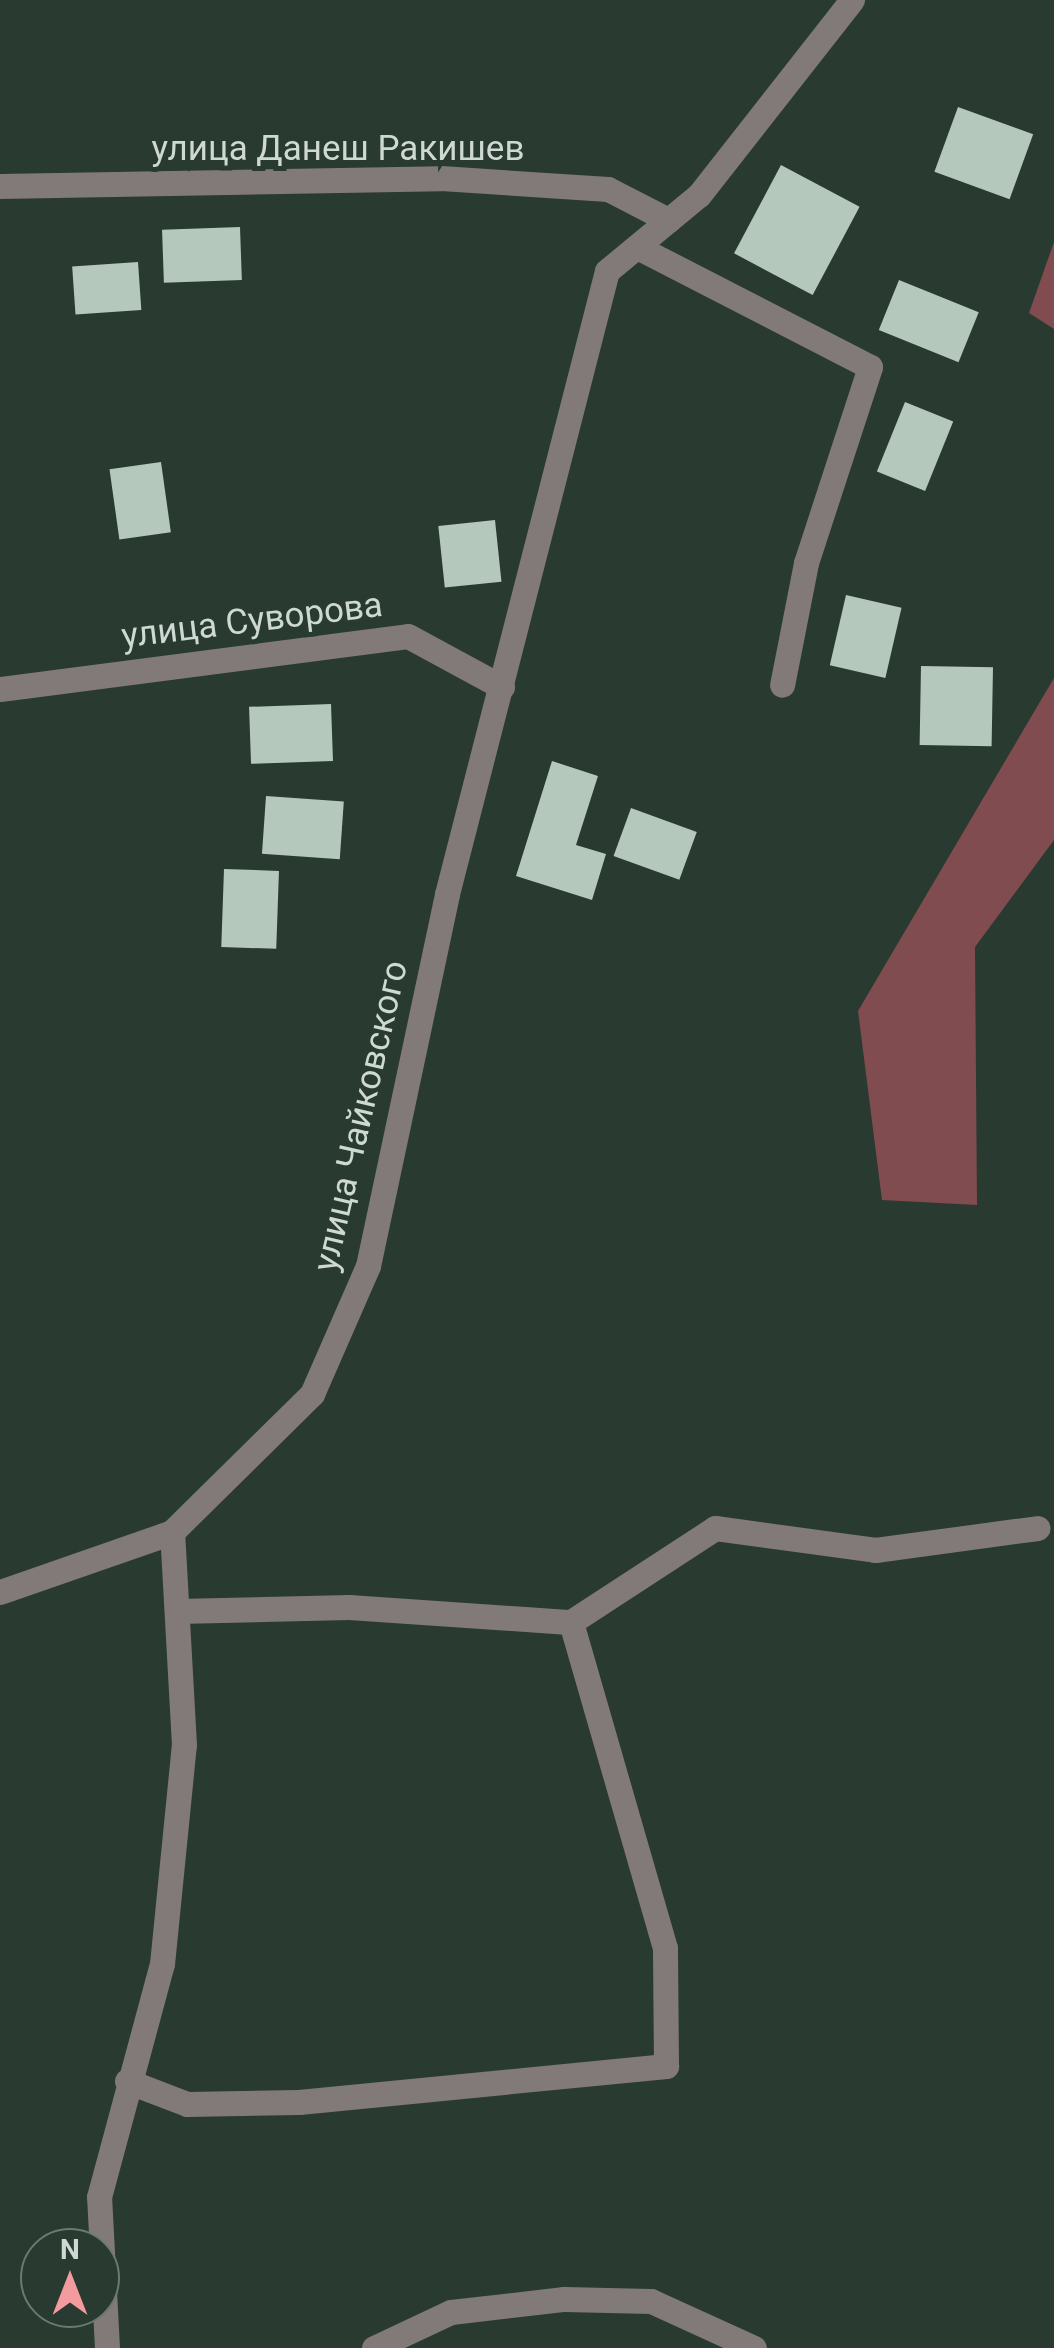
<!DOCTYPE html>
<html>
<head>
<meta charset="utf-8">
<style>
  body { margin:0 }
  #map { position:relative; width:1054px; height:2348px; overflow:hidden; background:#293a30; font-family:Roboto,sans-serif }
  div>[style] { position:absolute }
  .forest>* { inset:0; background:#804c4f }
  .building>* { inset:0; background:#b5c8bc; transform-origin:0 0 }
  .minor>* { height:25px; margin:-12.5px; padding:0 12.5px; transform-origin:12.5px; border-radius:12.5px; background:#827979 }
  span { translate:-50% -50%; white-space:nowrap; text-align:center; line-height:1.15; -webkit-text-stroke:10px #293a30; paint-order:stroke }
  .street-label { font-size:35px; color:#cfd9d3 }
  .north { position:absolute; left:20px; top:2228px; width:100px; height:100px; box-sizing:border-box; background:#293a30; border:2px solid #6b7a71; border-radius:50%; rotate:0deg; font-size:28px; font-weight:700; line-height:40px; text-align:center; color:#cfd9d3 }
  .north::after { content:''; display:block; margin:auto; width:35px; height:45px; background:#f49b9f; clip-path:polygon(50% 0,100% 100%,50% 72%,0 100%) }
</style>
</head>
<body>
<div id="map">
  <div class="forest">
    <i style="clip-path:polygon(1054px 242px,1054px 329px,1029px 313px)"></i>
    <i style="clip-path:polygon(1054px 678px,1054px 840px,975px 947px,977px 1205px,882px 1200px,858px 1011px)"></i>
  </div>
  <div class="building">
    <i style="left:958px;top:107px;width:80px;height:69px;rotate:20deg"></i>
    <i style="left:781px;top:165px;width:89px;height:100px;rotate:28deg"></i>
    <i style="left:240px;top:227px;width:53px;height:78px;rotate:88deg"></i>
    <i style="left:138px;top:262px;width:48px;height:66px;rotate:86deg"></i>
    <i style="left:899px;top:280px;width:86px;height:54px;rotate:22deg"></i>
    <i style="left:905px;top:402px;width:52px;height:75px;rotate:22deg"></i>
    <i style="left:161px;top:462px;width:71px;height:52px;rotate:82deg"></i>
    <i style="left:495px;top:520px;width:62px;height:57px;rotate:84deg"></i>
    <i style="left:846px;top:595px;width:57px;height:72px;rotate:13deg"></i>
    <i style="left:921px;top:666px;width:72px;height:79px;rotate:1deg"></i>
    <i style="left:331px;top:704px;width:57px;height:82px;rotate:88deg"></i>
    <i style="clip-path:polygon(552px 761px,598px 776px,576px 845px,606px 854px,592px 900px,516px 876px)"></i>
    <i style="left:266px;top:796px;width:78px;height:58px;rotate:4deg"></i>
    <i style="left:631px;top:808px;width:70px;height:51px;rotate:20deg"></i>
    <i style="left:224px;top:869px;width:55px;height:78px;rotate:2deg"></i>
  </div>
  <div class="minor">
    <i style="left:0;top:186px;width:441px;rotate:-1deg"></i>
    <i style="left:441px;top:178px;width:167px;rotate:3.8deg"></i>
    <i style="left:608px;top:189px;width:68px;rotate:27.3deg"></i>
    <i style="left:637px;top:247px;width:262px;rotate:27.2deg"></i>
    <i style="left:870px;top:367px;width:206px;rotate:108.1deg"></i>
    <i style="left:806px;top:563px;width:124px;rotate:101.1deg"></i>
    <i style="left:0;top:689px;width:411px;rotate:-7.4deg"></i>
    <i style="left:408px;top:636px;width:107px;rotate:28.5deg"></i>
    <i style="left:0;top:1592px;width:182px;rotate:-19.2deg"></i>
    <i style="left:172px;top:1532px;width:197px;rotate:-44.6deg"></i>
    <i style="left:312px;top:1394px;width:140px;rotate:-66.4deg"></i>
    <i style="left:368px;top:1266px;width:380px;rotate:-78deg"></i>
    <i style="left:447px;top:894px;width:643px;rotate:-75.6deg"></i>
    <i style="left:607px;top:271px;width:119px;rotate:-39.6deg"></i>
    <i style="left:699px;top:195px;width:248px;rotate:-51.9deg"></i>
    <i style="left:177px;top:1611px;width:172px;rotate:-1.3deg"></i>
    <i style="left:349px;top:1607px;width:223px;rotate:3.9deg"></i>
    <i style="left:571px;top:1622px;width:172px;rotate:-33.1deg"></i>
    <i style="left:715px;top:1528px;width:162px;rotate:7.8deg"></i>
    <i style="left:875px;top:1550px;width:164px;rotate:-7.7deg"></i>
    <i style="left:127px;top:2081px;width:64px;rotate:21deg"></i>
    <i style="left:187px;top:2104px;width:112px;rotate:-1deg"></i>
    <i style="left:299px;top:2102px;width:369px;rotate:-5.6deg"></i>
    <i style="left:666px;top:2066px;width:118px;rotate:-90.5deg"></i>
    <i style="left:665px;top:1948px;width:339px;rotate:-106.1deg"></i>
    <i style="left:107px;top:2348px;width:151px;rotate:-93deg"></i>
    <i style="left:99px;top:2197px;width:241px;rotate:-74.9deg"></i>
    <i style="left:162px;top:1964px;width:220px;rotate:-84.3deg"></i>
    <i style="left:184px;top:1745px;width:213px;rotate:-93.2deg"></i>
    <i style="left:374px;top:2348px;width:85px;rotate:-25.1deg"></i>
    <i style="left:451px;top:2312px;width:114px;rotate:-6.6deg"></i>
    <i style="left:564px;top:2299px;width:87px;rotate:1.3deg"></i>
    <i style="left:651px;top:2301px;width:113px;rotate:24.5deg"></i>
  </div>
  <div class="street-label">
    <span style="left:338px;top:149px">улица Данеш Ракишев</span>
    <span style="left:252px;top:621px;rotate:-7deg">улица Суворова</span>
    <span style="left:361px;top:1116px;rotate:-77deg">улица Чайковского</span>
  </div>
  <div class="north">N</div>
</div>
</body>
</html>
